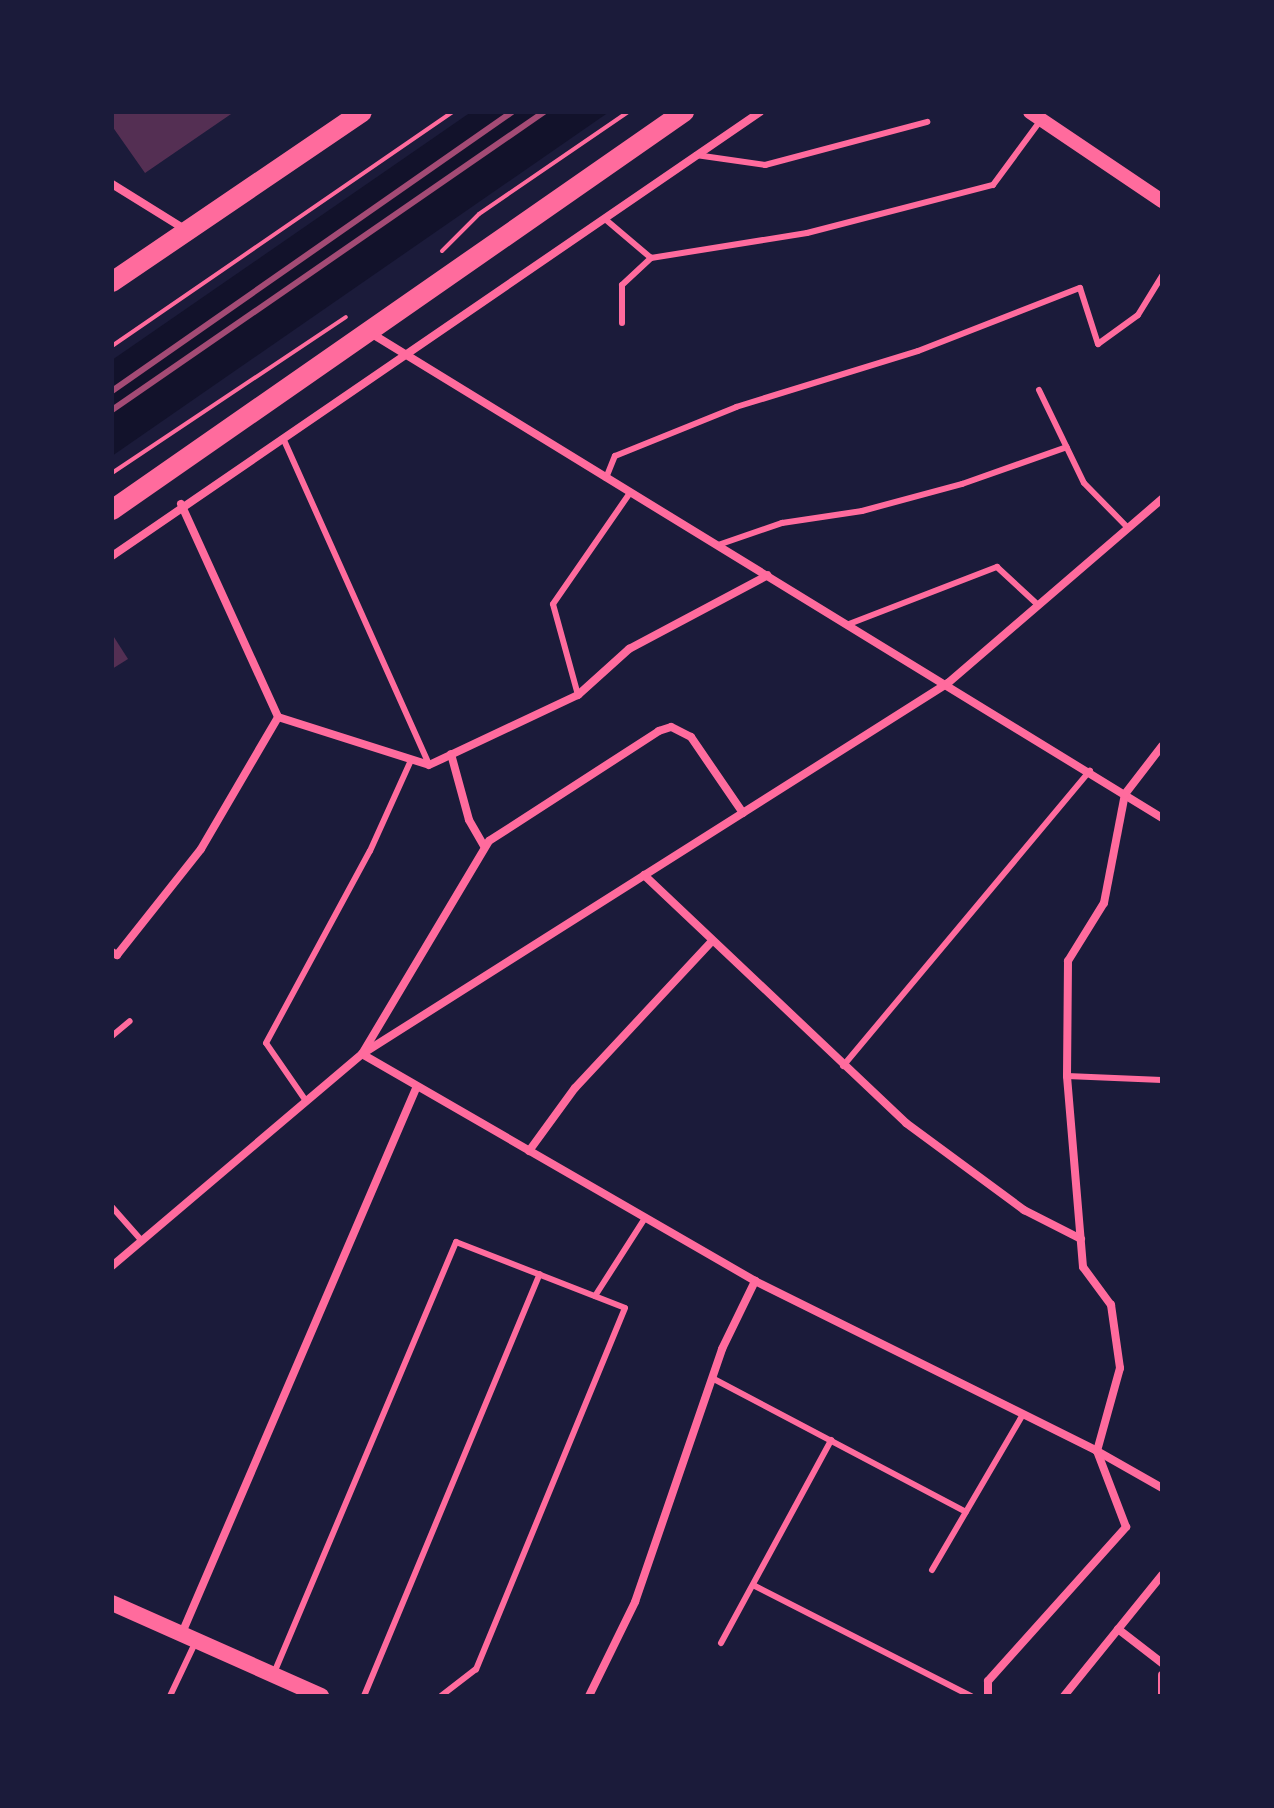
<!DOCTYPE html>
<html>
<head>
<meta charset="utf-8">
<style>
  body { margin:0 }
  #map { position:relative; width:1274px; height:1808px; overflow:hidden; background:#1b1b3a; font-family:Bitter,serif }
  div>[style] { position:absolute }
  .water>* { inset:0; background:#12122b }
  .building>* { inset:0; background:#542f53 }
  .path>* { height:4px; margin:-2px; padding:0 2px; transform-origin:2px; border-radius:2px; background:#ff6b9d }
  .service>* { height:6px; margin:-3px; padding:0 3px; transform-origin:3px; border-radius:3px; background:#ff6b9d }
  .minor>* { height:8px; margin:-4px; padding:0 4px; transform-origin:4px; border-radius:4px; background:#ff6b9d }
  .tertiary>* { height:14px; margin:-7px; padding:0 7px; transform-origin:7px; border-radius:7px; background:#ff6b9d }
  .secondary>* { height:16px; margin:-8px; padding:0 8px; transform-origin:8px; border-radius:8px; background:#ff6b9d }
  .primary>* { height:20px; margin:-10px; padding:0 10px; transform-origin:10px; border-radius:10px; background:#ff6b9d }
  .rail>* { height:6px; margin:-3px; padding:0 3px; transform-origin:3px; border-radius:3px; background:#a44b75 }
  span { translate:-50% -50%; white-space:nowrap; text-align:center; line-height:1.15; -webkit-text-stroke:6px #1b1b3a; paint-order:stroke }
  .frame { position:absolute; inset:0; border:114px solid #1b1b3a; pointer-events:none }
</style>
</head>
<body>
<div id="map">
  <div class="water">
    <i style="clip-path:polygon(471px 112px,609px 112px,112px 456px,112px 360px)"></i>
  </div>
  <div class="building">
    <i style="clip-path:polygon(112px 112px,153px 113px,234px 112px,145px 173px,112px 126px)"></i>
    <i style="clip-path:polygon(112px 634px,128px 659px,112px 669px)"></i>
  </div>
  <div class="path">
    <i style="left:442px;top:251px;width:52px;rotate:-45deg"></i>
    <i style="left:479px;top:214px;width:181px;rotate:-34.4deg"></i>
    <i style="left:112px;top:346px;width:414px;rotate:-34.5deg"></i>
    <i style="left:112px;top:473px;width:281px;rotate:-33.7deg"></i>
  </div>
  <div class="service">
    <i style="left:696px;top:155px;width:70px;rotate:8.2deg"></i>
    <i style="left:765px;top:165px;width:168px;rotate:-14.9deg"></i>
    <i style="left:605px;top:219px;width:60px;rotate:40.3deg"></i>
    <i style="left:622px;top:323px;width:38px;rotate:-90deg"></i>
    <i style="left:622px;top:285px;width:40px;rotate:-43deg"></i>
    <i style="left:651px;top:258px;width:158px;rotate:-9.1deg"></i>
    <i style="left:807px;top:233px;width:192px;rotate:-14.5deg"></i>
    <i style="left:993px;top:185px;width:81px;rotate:-53.6deg"></i>
    <i style="left:1039px;top:390px;width:103px;rotate:64.2deg"></i>
    <i style="left:1084px;top:483px;width:63px;rotate:45.6deg"></i>
    <i style="left:283px;top:438px;width:358px;rotate:65.9deg"></i>
    <i style="left:606px;top:478px;width:24px;rotate:-68deg"></i>
    <i style="left:615px;top:456px;width:131px;rotate:-22deg"></i>
    <i style="left:736px;top:407px;width:190px;rotate:-17.1deg"></i>
    <i style="left:918px;top:351px;width:174px;rotate:-21.3deg"></i>
    <i style="left:1080px;top:288px;width:59px;rotate:72.2deg"></i>
    <i style="left:1098px;top:344px;width:49px;rotate:-35.9deg"></i>
    <i style="left:1138px;top:315px;width:46px;rotate:-58.4deg"></i>
    <i style="left:718px;top:545px;width:68px;rotate:-19deg"></i>
    <i style="left:782px;top:523px;width:81px;rotate:-8.5deg"></i>
    <i style="left:862px;top:511px;width:104px;rotate:-15.1deg"></i>
    <i style="left:962px;top:484px;width:111px;rotate:-19.4deg"></i>
    <i style="left:849px;top:624px;width:159px;rotate:-21.1deg"></i>
    <i style="left:997px;top:567px;width:56px;rotate:42.8deg"></i>
    <i style="left:578px;top:695px;width:94px;rotate:-105.4deg"></i>
    <i style="left:553px;top:604px;width:135px;rotate:-55.3deg"></i>
    <i style="left:112px;top:1036px;width:23px;rotate:-40deg"></i>
    <i style="left:843px;top:1066px;width:385px;rotate:-50.1deg"></i>
    <i style="left:1067px;top:1076px;width:95px;rotate:2.4deg"></i>
    <i style="left:306px;top:1101px;width:70px;rotate:-124.6deg"></i>
    <i style="left:266px;top:1043px;width:218px;rotate:-61.6deg"></i>
    <i style="left:370px;top:851px;width:100px;rotate:-65.7deg"></i>
    <i style="left:112px;top:1207px;width:45px;rotate:48.6deg"></i>
    <i style="left:595px;top:1296px;width:93px;rotate:-57.3deg"></i>
    <i style="left:712px;top:1378px;width:287px;rotate:27.8deg"></i>
    <i style="left:932px;top:1570px;width:181px;rotate:-59.7deg"></i>
    <i style="left:753px;top:1585px;width:245px;rotate:27deg"></i>
    <i style="left:721px;top:1643px;width:231px;rotate:-61.5deg"></i>
    <i style="left:274px;top:1673px;width:468px;rotate:-67.1deg"></i>
    <i style="left:456px;top:1242px;width:181px;rotate:21.3deg"></i>
    <i style="left:625px;top:1308px;width:391px;rotate:112.4deg"></i>
    <i style="left:476px;top:1669px;width:44px;rotate:142.4deg"></i>
    <i style="left:170px;top:1696px;width:61px;rotate:-64.7deg"></i>
    <i style="left:364px;top:1696px;width:457px;rotate:-67.4deg"></i>
  </div>
  <div class="minor">
    <i style="left:112px;top:184px;width:87px;rotate:31.9deg"></i>
    <i style="left:369px;top:332px;width:930px;rotate:31.5deg"></i>
    <i style="left:181px;top:504px;width:234px;rotate:65.5deg"></i>
    <i style="left:112px;top:556px;width:786px;rotate:-34.42deg"></i>
    <i style="left:451px;top:754px;width:68px;rotate:74.7deg"></i>
    <i style="left:469px;top:820px;width:30px;rotate:60deg"></i>
    <i style="left:743px;top:813px;width:92px;rotate:-124.4deg"></i>
    <i style="left:691px;top:737px;width:22px;rotate:-153deg"></i>
    <i style="left:671px;top:727px;width:13px;rotate:162deg"></i>
    <i style="left:659px;top:731px;width:202px;rotate:147.1deg"></i>
    <i style="left:489px;top:841px;width:248px;rotate:120.8deg"></i>
    <i style="left:362px;top:1054px;width:454px;rotate:30deg"></i>
    <i style="left:755px;top:1281px;width:382px;rotate:26.4deg"></i>
    <i style="left:1097px;top:1451px;width:75px;rotate:29.6deg"></i>
    <i style="left:644px;top:875px;width:361px;rotate:43.4deg"></i>
    <i style="left:906px;top:1123px;width:147px;rotate:36.4deg"></i>
    <i style="left:1024px;top:1210px;width:64px;rotate:27deg"></i>
    <i style="left:112px;top:952px;width:6px;rotate:31deg"></i>
    <i style="left:117px;top:955px;width:135px;rotate:-51.6deg"></i>
    <i style="left:201px;top:849px;width:153px;rotate:-59.7deg"></i>
    <i style="left:278px;top:717px;width:158px;rotate:17.6deg"></i>
    <i style="left:429px;top:765px;width:165px;rotate:-25.2deg"></i>
    <i style="left:578px;top:695px;width:69px;rotate:-42deg"></i>
    <i style="left:629px;top:649px;width:157px;rotate:-28deg"></i>
    <i style="left:529px;top:1151px;width:78px;rotate:-53.9deg"></i>
    <i style="left:575px;top:1088px;width:201px;rotate:-47deg"></i>
    <i style="left:112px;top:1266px;width:328px;rotate:-40.3deg"></i>
    <i style="left:362px;top:1054px;width:694px;rotate:-32.34deg"></i>
    <i style="left:948px;top:683px;width:282px;rotate:-40.7deg"></i>
    <i style="left:1118px;top:1629px;width:56px;rotate:37.7deg"></i>
    <i style="left:182px;top:1633px;width:595px;rotate:-66.75deg"></i>
    <i style="left:1162px;top:1675px;width:19px;rotate:90deg"></i>
    <i style="left:589px;top:1696px;width:105px;rotate:-63.9deg"></i>
    <i style="left:635px;top:1602px;width:268px;rotate:-71deg"></i>
    <i style="left:722px;top:1349px;width:76px;rotate:-64.1deg"></i>
    <i style="left:988px;top:1696px;width:15px;rotate:-90deg"></i>
    <i style="left:988px;top:1681px;width:207px;rotate:-48.1deg"></i>
    <i style="left:1126px;top:1527px;width:81px;rotate:-110.9deg"></i>
    <i style="left:1097px;top:1451px;width:86px;rotate:-74.5deg"></i>
    <i style="left:1120px;top:1368px;width:64px;rotate:-98.1deg"></i>
    <i style="left:1111px;top:1305px;width:47px;rotate:-126.4deg"></i>
    <i style="left:1083px;top:1267px;width:192px;rotate:-94.8deg"></i>
    <i style="left:1067px;top:1076px;width:115px;rotate:-89.5deg"></i>
    <i style="left:1068px;top:961px;width:68px;rotate:-58.2deg"></i>
    <i style="left:1104px;top:903px;width:111px;rotate:-79.1deg"></i>
    <i style="left:1125px;top:794px;width:61px;rotate:-52.4deg"></i>
    <i style="left:1064px;top:1696px;width:156px;rotate:-51deg"></i>
  </div>
  <div class="tertiary">
    <i style="left:1030px;top:112px;width:159px;rotate:34deg"></i>
  </div>
  <div class="secondary">
    <i style="left:112px;top:1603px;width:229px;rotate:24deg"></i>
  </div>
  <div class="primary">
    <i style="left:112px;top:282px;width:302px;rotate:-34.2deg"></i>
    <i style="left:112px;top:510px;width:697px;rotate:-34.83deg"></i>
  </div>
  <div class="rail">
    <i style="left:112px;top:391px;width:488px;rotate:-34.9deg"></i>
    <i style="left:112px;top:410px;width:525px;rotate:-34.6deg"></i>
  </div>
  <div class="frame"></div>
</div>
</body>
</html>
